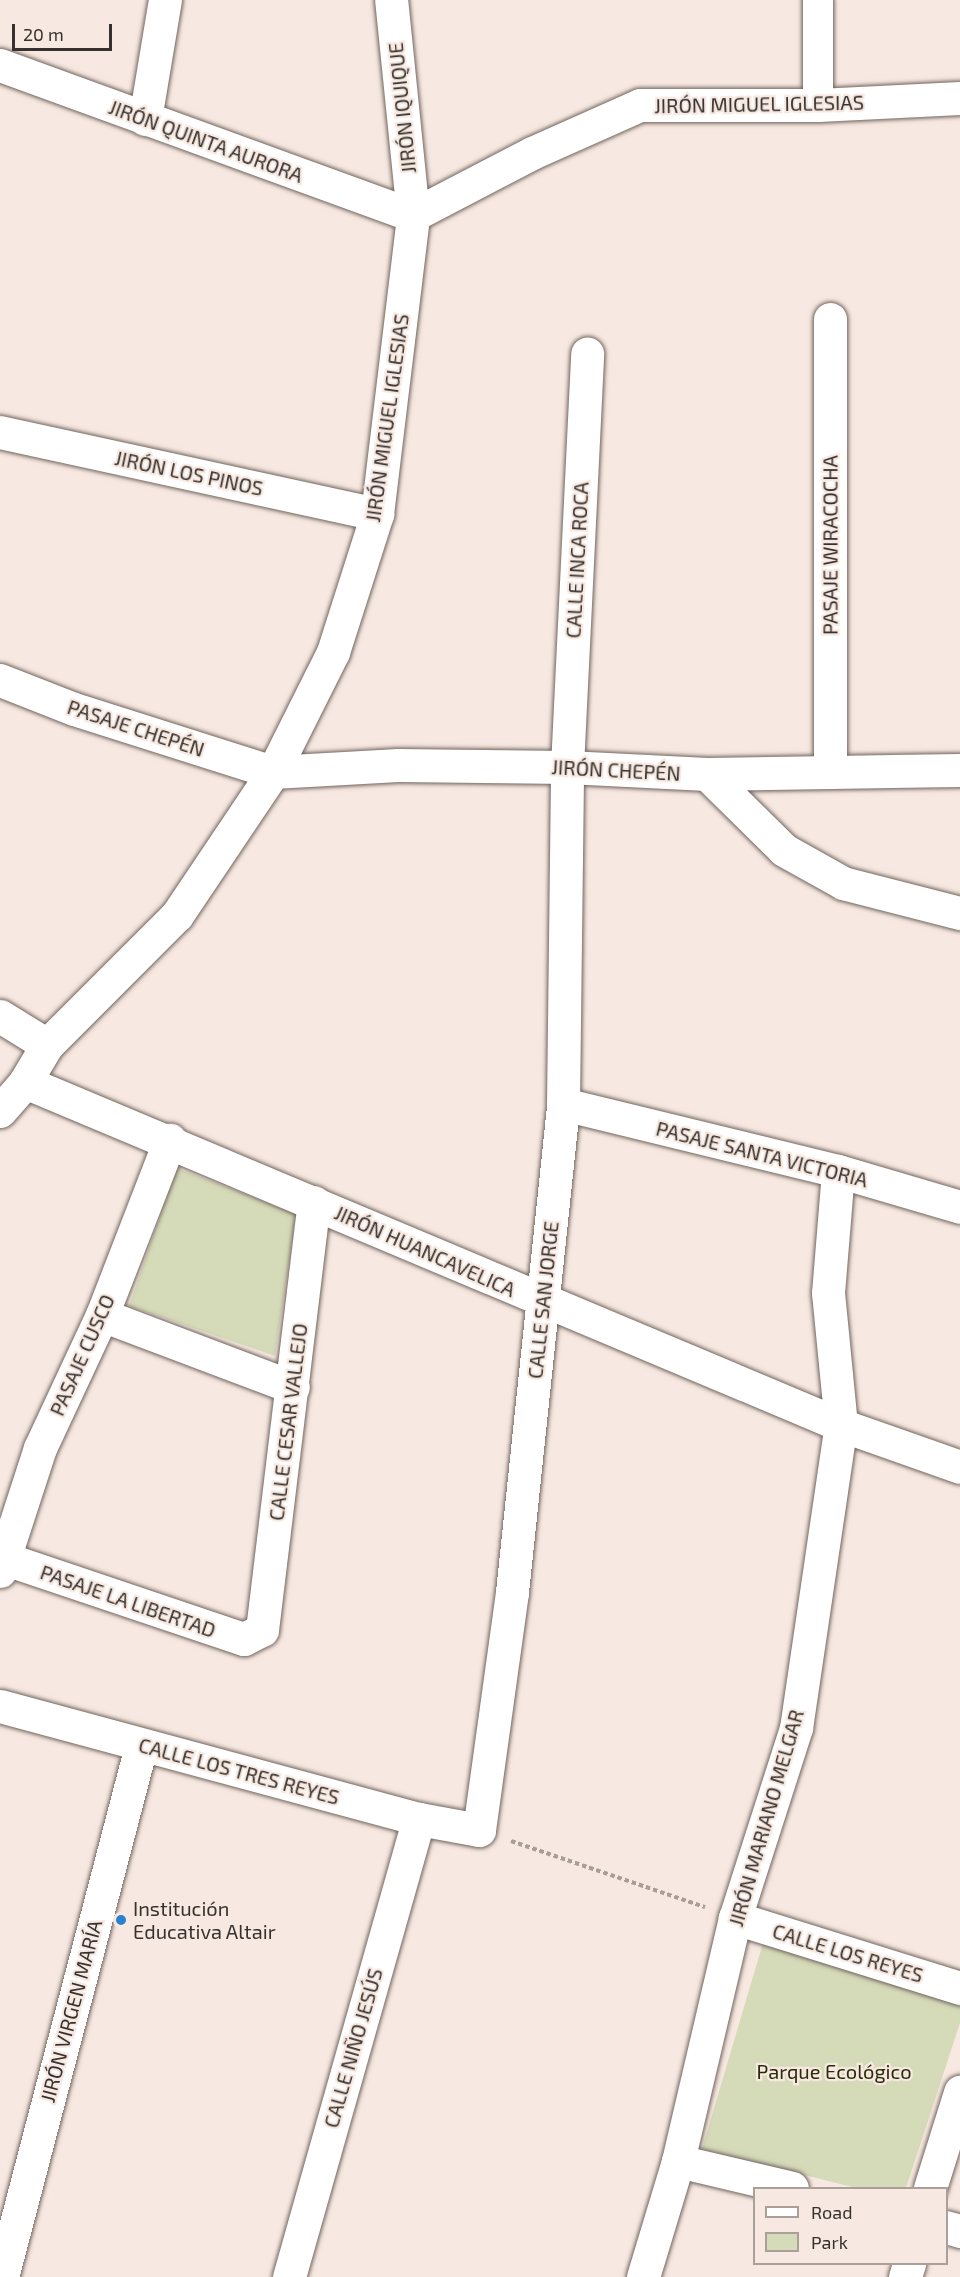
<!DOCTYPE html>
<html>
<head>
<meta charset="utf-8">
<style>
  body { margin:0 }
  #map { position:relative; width:960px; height:2277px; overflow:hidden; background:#f7e9e1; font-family:"Exo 2",sans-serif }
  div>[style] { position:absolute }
  .green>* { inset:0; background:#d5dab8 }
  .path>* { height:4px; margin-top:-2px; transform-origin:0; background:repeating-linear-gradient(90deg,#a89e98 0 4.5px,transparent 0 7.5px) }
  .roads { filter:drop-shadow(0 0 2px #71645e) drop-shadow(0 0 2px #71645e) }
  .pedestrian>* { height:30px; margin:-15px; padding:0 15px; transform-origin:15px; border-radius:15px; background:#fff }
  .minor>* { height:33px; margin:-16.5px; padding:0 16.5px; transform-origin:16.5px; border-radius:16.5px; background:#fff }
  .dots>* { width:16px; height:16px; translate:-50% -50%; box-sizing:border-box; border:3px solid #f7e9e1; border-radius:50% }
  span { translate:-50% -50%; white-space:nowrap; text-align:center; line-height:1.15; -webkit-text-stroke:4.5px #f7e9e1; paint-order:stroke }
  .street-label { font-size:20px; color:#36312e }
  .poi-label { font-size:20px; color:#36312e }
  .left { translate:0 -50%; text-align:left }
  .park-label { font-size:20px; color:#292c09 }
  .legend { position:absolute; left:753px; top:2187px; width:195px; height:78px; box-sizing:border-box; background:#f7e9e1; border:2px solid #aa9f99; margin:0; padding:8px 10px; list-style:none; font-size:18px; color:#36312e }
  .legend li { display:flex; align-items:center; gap:12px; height:30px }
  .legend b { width:30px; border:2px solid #aa9f99 }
  .scale { position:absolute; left:12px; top:24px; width:100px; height:27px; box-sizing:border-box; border:3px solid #36312e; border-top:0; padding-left:8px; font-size:18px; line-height:21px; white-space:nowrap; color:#36312e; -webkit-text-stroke:4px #f7e9e1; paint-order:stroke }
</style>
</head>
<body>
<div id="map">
  <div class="green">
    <i style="clip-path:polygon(177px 1168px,296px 1214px,275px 1356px,129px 1306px)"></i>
    <i style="clip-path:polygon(765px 1936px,960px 1998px,960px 2023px,906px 2188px,856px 2188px,702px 2149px)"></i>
  </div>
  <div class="path">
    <i style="left:511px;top:1841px;width:205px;rotate:18.8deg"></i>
  </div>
  <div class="roads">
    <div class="pedestrian">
      <i style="left:818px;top:105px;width:105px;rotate:-90deg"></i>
    </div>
    <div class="minor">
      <i style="left:0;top:65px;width:439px;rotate:20deg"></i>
      <i style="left:145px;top:119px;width:121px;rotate:-80.5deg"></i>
      <i style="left:413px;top:215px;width:134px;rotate:-27.5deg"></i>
      <i style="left:532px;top:153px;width:118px;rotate:-24deg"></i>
      <i style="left:640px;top:105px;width:178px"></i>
      <i style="left:818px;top:105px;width:142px;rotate:-2.8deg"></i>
      <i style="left:0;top:432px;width:386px;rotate:12.3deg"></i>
      <i style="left:0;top:680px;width:79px;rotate:21.4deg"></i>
      <i style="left:74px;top:709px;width:209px;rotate:17.6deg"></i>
      <i style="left:273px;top:772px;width:125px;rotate:-3.2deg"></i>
      <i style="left:398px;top:765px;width:169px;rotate:0.7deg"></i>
      <i style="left:567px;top:767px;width:140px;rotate:2.9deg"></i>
      <i style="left:707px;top:774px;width:253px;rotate:-0.9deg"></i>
      <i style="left:830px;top:771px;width:452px;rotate:-90deg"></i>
      <i style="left:707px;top:774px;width:108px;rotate:44.6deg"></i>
      <i style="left:784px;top:850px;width:68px;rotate:29.2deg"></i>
      <i style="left:843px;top:883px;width:121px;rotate:14.4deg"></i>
      <i style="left:0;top:1016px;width:55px;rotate:31.7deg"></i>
      <i style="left:25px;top:1082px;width:885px;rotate:22.8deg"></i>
      <i style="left:841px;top:1425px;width:126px;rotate:19.4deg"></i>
      <i style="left:563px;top:1104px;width:283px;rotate:13.7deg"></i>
      <i style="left:838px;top:1171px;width:127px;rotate:16.4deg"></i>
      <i style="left:0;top:1111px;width:38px;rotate:-49deg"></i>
      <i style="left:25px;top:1082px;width:43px;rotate:-59.3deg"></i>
      <i style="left:47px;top:1045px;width:184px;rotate:-45deg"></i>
      <i style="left:177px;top:915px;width:172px;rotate:-56.1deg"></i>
      <i style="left:273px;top:772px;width:134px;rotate:-63.4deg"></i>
      <i style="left:333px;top:652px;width:145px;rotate:-72.3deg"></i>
      <i style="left:377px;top:514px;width:301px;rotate:-83.1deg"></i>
      <i style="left:413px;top:215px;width:216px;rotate:-95.8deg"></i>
      <i style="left:102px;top:1315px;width:204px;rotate:20.7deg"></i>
      <i style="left:3px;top:1558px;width:254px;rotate:18.6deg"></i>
      <i style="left:244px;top:1639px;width:20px;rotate:-27deg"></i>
      <i style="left:262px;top:1630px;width:431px;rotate:-83.1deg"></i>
      <i style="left:0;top:1571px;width:129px;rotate:-72deg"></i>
      <i style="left:40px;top:1448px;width:147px;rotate:-65deg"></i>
      <i style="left:102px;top:1315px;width:188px;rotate:-68.8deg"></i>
      <i style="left:0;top:1706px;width:434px;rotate:15.1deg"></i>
      <i style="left:419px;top:1819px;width:61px;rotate:10.4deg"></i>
      <i style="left:479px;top:1830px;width:240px;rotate:-82.1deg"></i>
      <i style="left:512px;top:1592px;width:491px;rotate:-84deg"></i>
      <i style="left:563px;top:1104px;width:337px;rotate:-89.3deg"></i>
      <i style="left:567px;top:767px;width:414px;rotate:-87.2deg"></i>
      <i style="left:735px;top:1918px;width:236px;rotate:17.3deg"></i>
      <i style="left:678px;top:2161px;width:117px;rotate:13.3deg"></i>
      <i style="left:930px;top:2188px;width:101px;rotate:-72.6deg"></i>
      <i style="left:946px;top:2227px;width:15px;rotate:16deg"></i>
      <i style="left:2px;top:2277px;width:549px;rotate:-75.33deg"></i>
      <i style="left:289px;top:2277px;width:476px;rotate:-74.2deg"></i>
      <i style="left:643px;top:2277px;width:121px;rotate:-73.2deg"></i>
      <i style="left:678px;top:2161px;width:250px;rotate:-76.8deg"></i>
      <i style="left:735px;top:1918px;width:200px;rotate:-72.2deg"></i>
      <i style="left:796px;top:1728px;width:306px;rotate:-81.6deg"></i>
      <i style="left:841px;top:1425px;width:133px;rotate:-95.6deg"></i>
      <i style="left:828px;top:1293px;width:122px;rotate:-85.3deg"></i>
      <i style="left:905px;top:2277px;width:14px;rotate:-73deg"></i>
    </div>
  </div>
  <div class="dots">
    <i style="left:121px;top:1920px;background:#2982d0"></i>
  </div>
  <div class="street-label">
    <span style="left:759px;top:104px;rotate:-1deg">JIRÓN MIGUEL IGLESIAS</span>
    <span style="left:402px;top:108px;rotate:-96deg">JIRÓN IQUIQUE</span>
    <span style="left:206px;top:141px;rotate:20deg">JIRÓN QUINTA AURORA</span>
    <span style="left:387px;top:418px;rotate:-82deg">JIRÓN MIGUEL IGLESIAS</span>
    <span style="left:189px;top:473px;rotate:12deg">JIRÓN LOS PINOS</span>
    <span style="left:830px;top:545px;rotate:-90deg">PASAJE WIRACOCHA</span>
    <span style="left:577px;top:560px;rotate:-87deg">CALLE INCA ROCA</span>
    <span style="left:136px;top:728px;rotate:18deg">PASAJE CHEPÉN</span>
    <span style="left:616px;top:770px;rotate:3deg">JIRÓN CHEPÉN</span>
    <span style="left:762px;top:1154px;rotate:14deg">PASAJE SANTA VICTORIA</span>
    <span style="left:425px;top:1251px;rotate:24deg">JIRÓN HUANCAVELICA</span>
    <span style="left:543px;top:1300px;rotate:-84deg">CALLE SAN JORGE</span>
    <span style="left:82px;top:1355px;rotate:-66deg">PASAJE CUSCO</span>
    <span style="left:288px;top:1422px;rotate:-83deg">CALLE CESAR VALLEJO</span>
    <span style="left:128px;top:1601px;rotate:19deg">PASAJE LA LIBERTAD</span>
    <span style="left:239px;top:1771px;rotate:15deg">CALLE LOS TRES REYES</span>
    <span style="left:766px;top:1818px;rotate:-74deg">JIRÓN MARIANO MELGAR</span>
    <span style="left:848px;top:1953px;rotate:17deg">CALLE LOS REYES</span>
    <span style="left:71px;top:2011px;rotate:-75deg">JIRÓN VIRGEN MARÍA</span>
    <span style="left:353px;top:2048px;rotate:-74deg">CALLE NIÑO JESÚS</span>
  </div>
  <div class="poi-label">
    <span class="left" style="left:133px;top:1920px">Institución<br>Educativa Altair</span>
  </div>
  <div class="park-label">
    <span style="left:834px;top:2071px">Parque Ecológico</span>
  </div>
  <ul class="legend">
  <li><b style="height:8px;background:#fff"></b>Road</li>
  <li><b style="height:16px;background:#d5dab8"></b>Park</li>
  </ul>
  <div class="scale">20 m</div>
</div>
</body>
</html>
